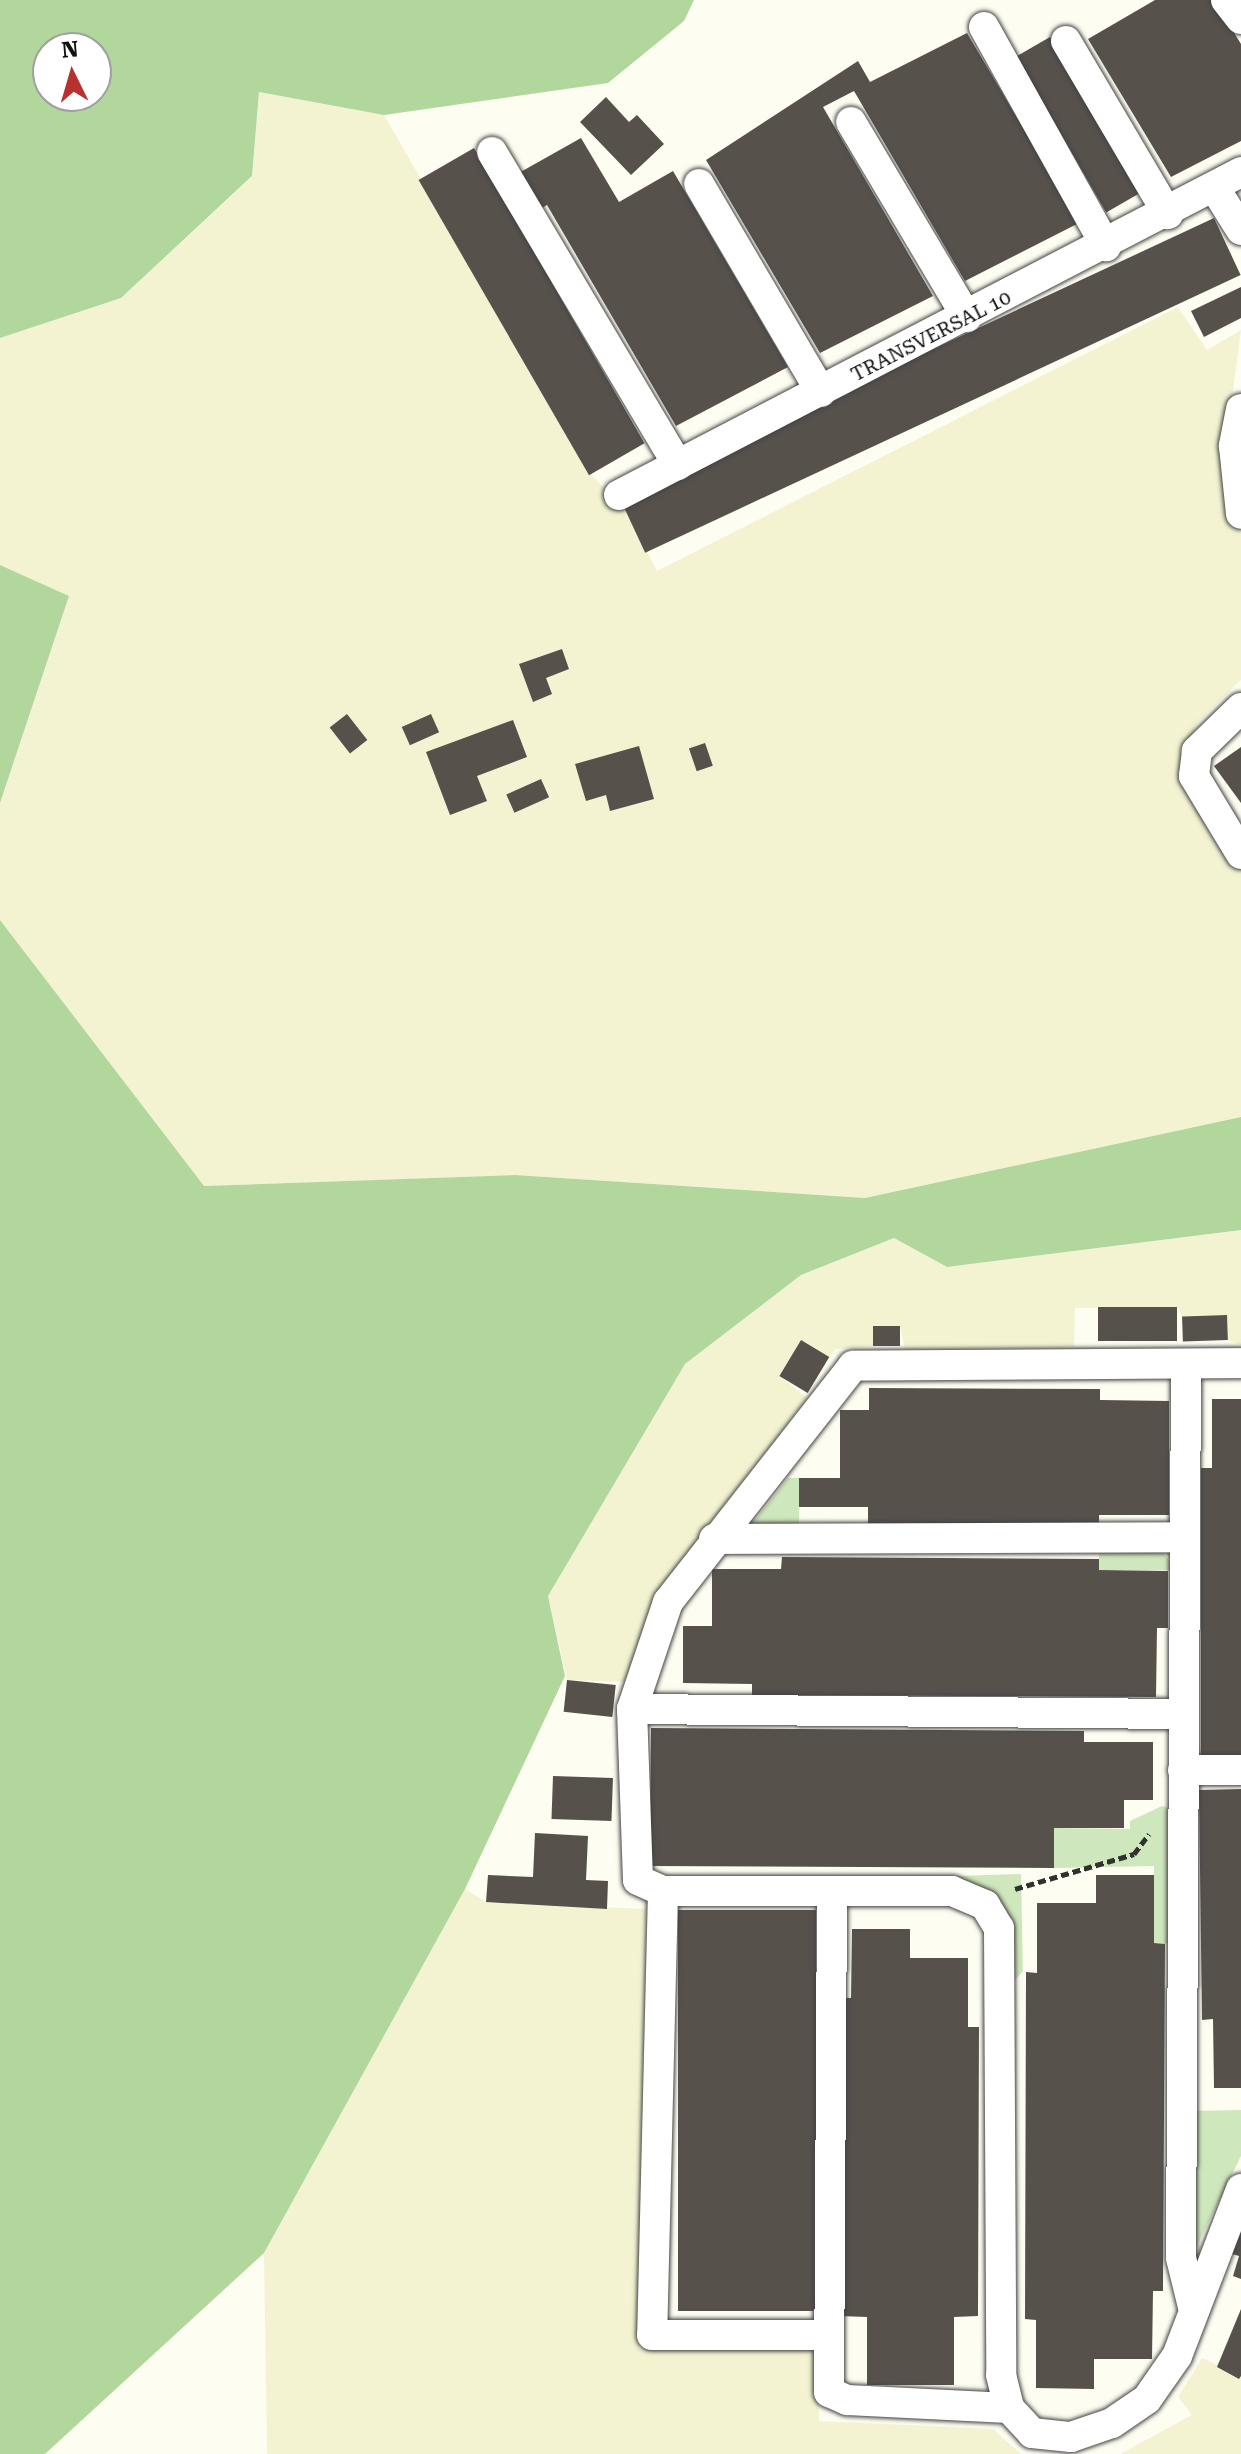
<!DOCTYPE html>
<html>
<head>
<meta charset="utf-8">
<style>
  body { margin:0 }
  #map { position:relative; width:1241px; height:2454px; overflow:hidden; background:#fefdf1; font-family:"Roboto Serif",serif }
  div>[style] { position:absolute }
  .farmland>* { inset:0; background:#f3f3d2 }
  .green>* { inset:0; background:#cfe7bc }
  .forest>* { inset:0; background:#b2d79c }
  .building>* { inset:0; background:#57514c; transform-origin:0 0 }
  .path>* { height:5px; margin-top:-2.5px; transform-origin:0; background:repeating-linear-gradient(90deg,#313131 0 8px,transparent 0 12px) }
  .roads { filter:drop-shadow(0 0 2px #424242) drop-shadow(0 0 2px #424242) }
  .minor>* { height:30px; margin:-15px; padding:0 15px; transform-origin:15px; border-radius:15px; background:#fff }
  span { translate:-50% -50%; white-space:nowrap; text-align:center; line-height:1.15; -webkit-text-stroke:8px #fff; paint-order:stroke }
  .street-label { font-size:20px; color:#0f0f0f }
  .north { position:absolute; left:32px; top:32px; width:80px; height:80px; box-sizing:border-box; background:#fff; border:2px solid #9f9f9f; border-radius:50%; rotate:355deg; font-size:22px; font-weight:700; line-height:32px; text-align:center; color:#0f0f0f }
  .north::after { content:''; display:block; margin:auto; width:28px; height:36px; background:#b8312e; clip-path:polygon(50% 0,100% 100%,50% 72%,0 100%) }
</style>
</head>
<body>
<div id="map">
  <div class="farmland">
    <i style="clip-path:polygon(259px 92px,384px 115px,591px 474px,629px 516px,657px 571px,1178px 307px,1207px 350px,1241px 330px,1226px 444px,1241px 535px,1241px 680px,1197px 723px,1185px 754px,1241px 867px,1241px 1117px,865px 1198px,515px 1175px,203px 1186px,0 920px,0 803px,69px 596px,0 565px,0 338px,121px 298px,252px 177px)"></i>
    <i style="clip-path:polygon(1241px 1230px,1241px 1345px,1228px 1340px,1227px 1315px,1182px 1316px,1177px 1307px,1075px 1308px,1074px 1347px,905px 1349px,900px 1326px,874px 1326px,874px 1346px,836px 1349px,829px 1357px,801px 1340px,779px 1375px,807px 1398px,662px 1587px,628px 1682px,567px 1680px,548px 1596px,685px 1364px,801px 1275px,894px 1238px,947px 1267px)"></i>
    <i style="clip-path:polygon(465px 1889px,486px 1902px,646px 1909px,639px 2349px,818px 2349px,819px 2421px,993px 2429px,1021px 2454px,267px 2454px,264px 2253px)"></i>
    <i style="clip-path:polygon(1202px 2358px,1241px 2376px,1241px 2454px,1120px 2454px,1192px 2415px,1178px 2397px)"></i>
  </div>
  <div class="green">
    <i style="clip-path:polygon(788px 1478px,799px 1478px,799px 1533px,749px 1528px)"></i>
    <i style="clip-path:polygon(1161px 1549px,1175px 1570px,1099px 1570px,1099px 1550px)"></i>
    <i style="clip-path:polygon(1162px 1806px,1175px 1810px,1175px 1939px,1165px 1944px,1154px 1943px,1154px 1866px,1054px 1868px,1054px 1828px,1130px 1829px,1130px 1821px)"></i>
    <i style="clip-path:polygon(1021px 1874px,1023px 1971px,1015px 1980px,1011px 1920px,957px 1886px,958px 1876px)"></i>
    <i style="clip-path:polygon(1241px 2110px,1241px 2156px,1193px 2254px,1193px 2111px)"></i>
  </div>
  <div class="forest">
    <i style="clip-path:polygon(evenodd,0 0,694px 0,684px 21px,608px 83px,384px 115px,259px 92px,252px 176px,121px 298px,0 338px,0 0,96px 48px,96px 96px,48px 96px,48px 48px,96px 48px)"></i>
    <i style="clip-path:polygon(0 565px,69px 596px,0 803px)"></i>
    <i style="clip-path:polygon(0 920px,204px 1186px,515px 1175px,865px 1198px,1241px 1117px,1241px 1230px,947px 1267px,894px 1238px,801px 1275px,685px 1364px,548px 1596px,565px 1676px,465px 1889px,264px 2253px,45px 2454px,0 2454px)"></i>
  </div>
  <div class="building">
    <i style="clip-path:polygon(1155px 0,1214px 0,1241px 44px,1241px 141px,1171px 177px,1088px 39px)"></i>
    <i style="clip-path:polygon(967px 33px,1079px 223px,965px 281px,854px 91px,823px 107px,933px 296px,820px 353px,706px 160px,858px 61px,870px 82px)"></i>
    <i style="left:1050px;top:37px;width:180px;height:39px;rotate:60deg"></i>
    <i style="clip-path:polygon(606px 97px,629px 122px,637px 115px,664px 144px,631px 175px,580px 122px)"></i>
    <i style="clip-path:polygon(581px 138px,619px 202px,673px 171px,788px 367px,676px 426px,547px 205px,539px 210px,517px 174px)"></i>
    <i style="left:474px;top:148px;width:341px;height:64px;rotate:60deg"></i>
    <i style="left:1214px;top:218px;width:63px;height:657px;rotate:65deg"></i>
    <i style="clip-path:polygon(1241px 287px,1241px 318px,1204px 337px,1191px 311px)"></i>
    <i style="clip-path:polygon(562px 649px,569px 669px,546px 678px,552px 694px,533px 702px,519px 664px)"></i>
    <i style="left:347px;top:714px;width:33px;height:22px;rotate:52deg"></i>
    <i style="left:431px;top:714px;width:20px;height:32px;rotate:66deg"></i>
    <i style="clip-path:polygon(513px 720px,527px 757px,477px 776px,487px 801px,450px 815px,426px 752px)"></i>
    <i style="left:705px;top:743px;width:24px;height:17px;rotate:71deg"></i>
    <i style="clip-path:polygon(639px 746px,654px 799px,610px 811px,606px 795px,586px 801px,575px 764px)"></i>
    <i style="clip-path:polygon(1241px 747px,1241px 803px,1214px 766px)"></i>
    <i style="left:541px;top:779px;width:20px;height:38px;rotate:66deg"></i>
    <i style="left:1098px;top:1307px;width:79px;height:34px"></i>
    <i style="left:1227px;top:1315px;width:25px;height:45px;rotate:88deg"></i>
    <i style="left:873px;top:1326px;width:27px;height:20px"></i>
    <i style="left:801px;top:1340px;width:33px;height:42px;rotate:31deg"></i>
    <i style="clip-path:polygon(869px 1388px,1100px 1389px,1100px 1400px,1169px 1401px,1169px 1515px,1099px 1515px,1099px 1527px,868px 1525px,868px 1507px,799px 1507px,799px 1478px,840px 1478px,840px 1410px,869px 1410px)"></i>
    <i style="clip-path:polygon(1212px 1399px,1241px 1399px,1241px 1756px,1201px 1756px,1201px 1468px,1212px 1468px)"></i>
    <i style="clip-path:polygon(782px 1557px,1099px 1559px,1099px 1570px,1168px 1571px,1168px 1628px,1157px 1628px,1156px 1697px,752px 1695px,752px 1684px,683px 1683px,683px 1626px,712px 1626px,712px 1569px,781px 1569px)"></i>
    <i style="left:567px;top:1680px;width:49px;height:32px;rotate:6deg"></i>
    <i style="clip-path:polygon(651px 1728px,1084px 1731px,1084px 1742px,1153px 1742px,1153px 1800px,1124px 1800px,1124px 1828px,1054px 1828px,1054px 1868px,650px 1866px)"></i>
    <i style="left:553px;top:1776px;width:60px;height:43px;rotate:2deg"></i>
    <i style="clip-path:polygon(1241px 1789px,1241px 2088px,1214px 2088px,1213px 2019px,1202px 2020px,1199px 1790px)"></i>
    <i style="clip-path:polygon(535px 1833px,588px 1836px,586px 1880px,608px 1881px,607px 1909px,486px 1902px,488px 1875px,533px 1877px)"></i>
    <i style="clip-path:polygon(1096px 1875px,1154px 1875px,1154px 1943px,1165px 1944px,1163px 2291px,1153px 2291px,1152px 2359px,1094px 2359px,1094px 2389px,1036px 2388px,1036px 2320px,1025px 2319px,1026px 1972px,1037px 1973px,1037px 1903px,1096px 1903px)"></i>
    <i style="left:678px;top:1910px;width:138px;height:401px"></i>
    <i style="clip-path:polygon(852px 1929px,910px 1929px,910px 1958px,968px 1958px,968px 2027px,979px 2027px,978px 2316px,954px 2317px,954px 2385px,867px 2385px,867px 2317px,839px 2316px,841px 1998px,851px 1998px)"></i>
    <i style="clip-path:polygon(1241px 2222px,1241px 2279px,1233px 2276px,1239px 2256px,1229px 2253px)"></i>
    <i style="clip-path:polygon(1241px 2309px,1241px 2376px,1239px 2379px,1217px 2367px)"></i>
  </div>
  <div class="path">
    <i style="left:1015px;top:1889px;width:124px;rotate:-16.4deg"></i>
    <i style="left:1134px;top:1854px;width:25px;rotate:-53deg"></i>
  </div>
  <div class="roads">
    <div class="minor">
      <i style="left:1226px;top:0;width:24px;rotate:52deg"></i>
      <i style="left:984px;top:27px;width:251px;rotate:60.9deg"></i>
      <i style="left:1066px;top:41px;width:201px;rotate:59.5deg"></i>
      <i style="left:851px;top:122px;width:227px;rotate:59.3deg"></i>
      <i style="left:492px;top:152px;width:364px;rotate:59.3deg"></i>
      <i style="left:699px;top:184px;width:241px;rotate:59.6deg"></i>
      <i style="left:1216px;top:190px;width:47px;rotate:58deg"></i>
      <i style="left:1241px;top:409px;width:38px;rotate:101deg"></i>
      <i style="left:1234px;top:446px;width:68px;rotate:84.1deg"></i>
      <i style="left:619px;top:495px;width:701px;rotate:-27.44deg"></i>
      <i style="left:1241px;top:708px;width:62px;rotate:135.7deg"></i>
      <i style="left:1197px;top:751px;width:25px;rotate:97deg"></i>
      <i style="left:1194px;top:776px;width:91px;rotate:58.9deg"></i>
      <i style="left:1241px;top:1363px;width:388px;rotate:179.6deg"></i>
      <i style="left:853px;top:1366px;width:300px;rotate:128.1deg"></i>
      <i style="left:668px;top:1602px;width:113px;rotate:108.6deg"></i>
      <i style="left:632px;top:1709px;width:171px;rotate:88deg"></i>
      <i style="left:638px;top:1880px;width:27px;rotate:24deg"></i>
      <i style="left:663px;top:1891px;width:289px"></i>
      <i style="left:952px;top:1891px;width:36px;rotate:23deg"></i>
      <i style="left:985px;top:1905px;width:27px;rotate:59deg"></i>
      <i style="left:999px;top:1928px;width:447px;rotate:89.7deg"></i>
      <i style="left:1001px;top:2375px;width:34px;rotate:76deg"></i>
      <i style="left:1009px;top:2408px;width:34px;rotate:47deg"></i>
      <i style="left:1032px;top:2433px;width:39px;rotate:6deg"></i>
      <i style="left:1071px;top:2437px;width:43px;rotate:-18.9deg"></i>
      <i style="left:1112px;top:2423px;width:42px;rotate:-34.4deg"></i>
      <i style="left:1147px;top:2399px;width:52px;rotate:-55.1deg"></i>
      <i style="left:1177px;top:2356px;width:179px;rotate:-69deg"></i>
      <i style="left:1186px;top:1365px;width:893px;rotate:90.32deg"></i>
      <i style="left:1181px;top:2258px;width:50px;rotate:76.2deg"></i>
      <i style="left:714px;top:1539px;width:469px;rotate:-0.2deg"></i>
      <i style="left:632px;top:1709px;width:552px;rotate:0.52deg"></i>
      <i style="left:1183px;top:1770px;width:58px"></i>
      <i style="left:663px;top:1891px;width:444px;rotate:91.4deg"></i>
      <i style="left:652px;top:2335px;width:175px"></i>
      <i style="left:832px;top:1891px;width:501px;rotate:90.34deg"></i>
      <i style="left:829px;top:2392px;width:20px;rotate:24deg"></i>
      <i style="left:847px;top:2400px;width:162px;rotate:2.8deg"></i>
    </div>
  </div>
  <div class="street-label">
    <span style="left:931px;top:336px;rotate:-27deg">TRANSVERSAL 10</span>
  </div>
  <div class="north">N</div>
</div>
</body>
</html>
